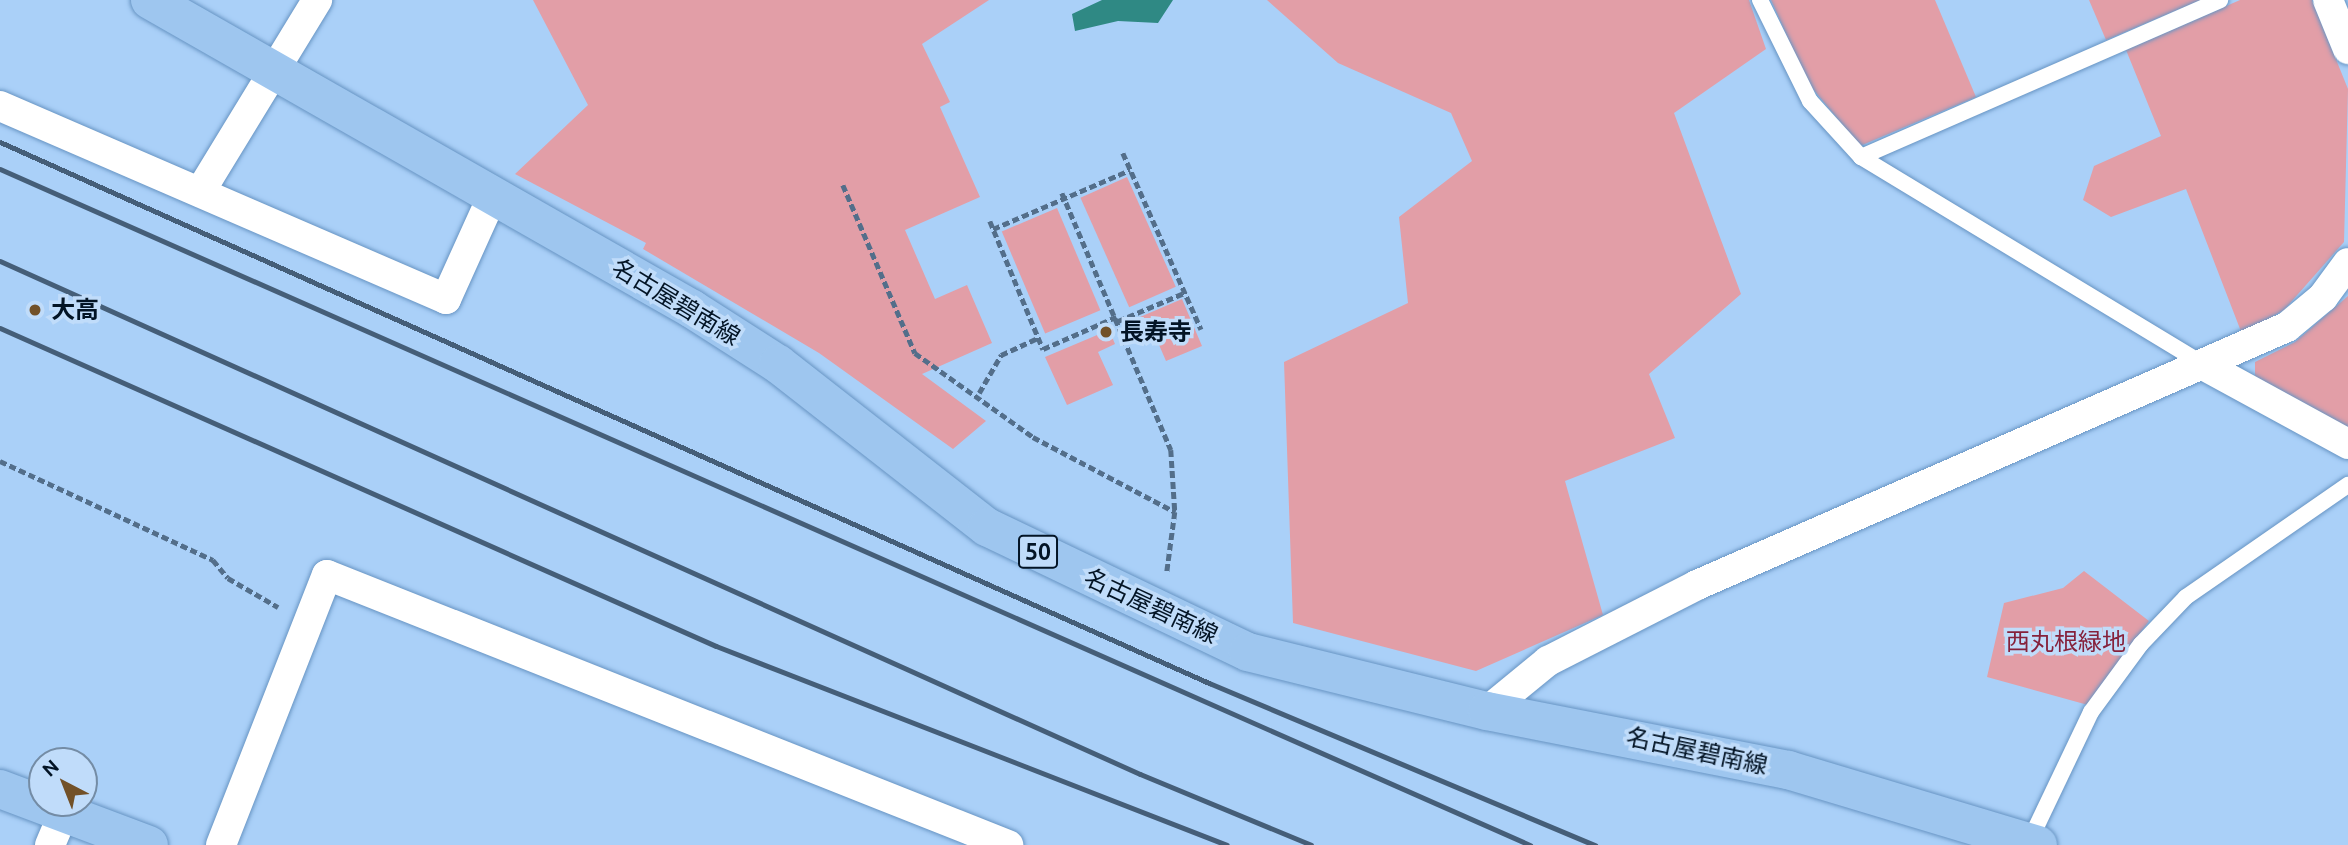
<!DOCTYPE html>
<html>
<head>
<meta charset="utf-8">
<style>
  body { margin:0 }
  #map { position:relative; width:2348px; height:845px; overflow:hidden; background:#aad0f8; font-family:Ubuntu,"Noto Sans JP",sans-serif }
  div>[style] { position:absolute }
  .green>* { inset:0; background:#e29ea7; transform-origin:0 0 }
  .water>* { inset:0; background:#2f8984 }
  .path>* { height:4.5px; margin-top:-2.25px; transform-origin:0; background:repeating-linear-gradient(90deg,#536e8a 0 7px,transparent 0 10.5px) }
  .roads { filter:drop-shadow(0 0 2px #6794c3) drop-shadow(0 0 2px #6794c3) }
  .service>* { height:16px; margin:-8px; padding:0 8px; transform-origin:8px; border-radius:8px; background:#fff }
  .minor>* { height:30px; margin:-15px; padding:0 15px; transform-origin:15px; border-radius:15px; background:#fff }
  .primary>* { height:38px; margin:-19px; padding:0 19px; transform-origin:19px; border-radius:19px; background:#9ec6ef }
  .rail>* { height:5px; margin:-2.5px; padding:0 2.5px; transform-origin:2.5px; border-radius:2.5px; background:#455e78 }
  .dots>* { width:19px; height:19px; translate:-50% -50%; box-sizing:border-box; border:4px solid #c0dcfa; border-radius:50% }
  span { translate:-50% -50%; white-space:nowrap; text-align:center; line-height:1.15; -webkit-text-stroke:7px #c0dcfa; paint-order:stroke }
  .shield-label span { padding:2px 5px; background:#c0dcfa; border:2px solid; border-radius:5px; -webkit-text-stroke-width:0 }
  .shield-label { font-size:23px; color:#031425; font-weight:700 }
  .street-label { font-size:24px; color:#031425 }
  .poi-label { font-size:24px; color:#031425; font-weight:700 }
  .left { translate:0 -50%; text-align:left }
  .park-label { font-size:24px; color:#85213b }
  .north { position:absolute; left:28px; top:747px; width:70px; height:70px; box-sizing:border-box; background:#c0dcfa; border:2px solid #748ca5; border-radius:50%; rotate:318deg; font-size:19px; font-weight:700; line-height:28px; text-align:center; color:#031425 }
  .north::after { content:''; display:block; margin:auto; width:24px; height:32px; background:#725128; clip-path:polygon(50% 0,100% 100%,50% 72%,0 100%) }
</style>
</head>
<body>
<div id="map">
  <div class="green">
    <i style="clip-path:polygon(533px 0,989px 0,922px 44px,950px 102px,940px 107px,980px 197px,905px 230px,935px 299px,967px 285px,992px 343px,922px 374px,986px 421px,953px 449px,819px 353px,643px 249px,646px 243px,515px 174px,588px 105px)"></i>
    <i style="clip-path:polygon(1267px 0,1749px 0,1766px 49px,1674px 113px,1741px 294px,1649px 374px,1675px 438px,1565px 481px,1603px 615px,1476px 671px,1293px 623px,1284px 362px,1408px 303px,1399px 217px,1472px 161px,1451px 113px,1338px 63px)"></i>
    <i style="clip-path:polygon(1771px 0,1935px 0,1976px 97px,1860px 146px,1808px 83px)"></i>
    <i style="clip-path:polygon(2089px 0,2201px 0,2106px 40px)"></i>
    <i style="clip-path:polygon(2240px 0,2312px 0,2348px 89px,2344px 242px,2284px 310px,2242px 334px,2186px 189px,2111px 217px,2083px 200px,2094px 166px,2161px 136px,2126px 50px)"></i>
    <i style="left:1127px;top:177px;width:120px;height:51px;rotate:66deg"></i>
    <i style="left:1057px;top:208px;width:111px;height:60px;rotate:67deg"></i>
    <i style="clip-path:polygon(2348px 296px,2348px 431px,2255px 379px,2255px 362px,2295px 342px)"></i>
    <i style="clip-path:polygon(1182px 299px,1202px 346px,1166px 361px,1153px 331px,1140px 337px,1133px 320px)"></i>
    <i style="clip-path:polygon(1109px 330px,1115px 344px,1098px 352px,1113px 385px,1067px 405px,1045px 357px)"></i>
    <i style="clip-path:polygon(2084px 571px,2149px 621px,2088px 705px,1987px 677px,2004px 603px,2063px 588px)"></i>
  </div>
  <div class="water">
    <i style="clip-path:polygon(1102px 0,1173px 0,1158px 23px,1118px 21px,1075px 31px,1072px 14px)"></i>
  </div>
  <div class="path">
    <i style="left:1123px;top:153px;width:193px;rotate:66.1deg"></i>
    <i style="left:843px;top:185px;width:183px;rotate:66.8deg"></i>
    <i style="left:915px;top:353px;width:145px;rotate:35.4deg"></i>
    <i style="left:1033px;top:437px;width:161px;rotate:27.8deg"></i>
    <i style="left:1175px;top:512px;width:61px;rotate:97.6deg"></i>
    <i style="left:1062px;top:193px;width:279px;rotate:67deg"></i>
    <i style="left:1171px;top:450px;width:62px;rotate:86.3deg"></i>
    <i style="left:990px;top:221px;width:139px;rotate:67.5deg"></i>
    <i style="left:1043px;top:349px;width:80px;rotate:-23.7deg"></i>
    <i style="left:993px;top:229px;width:149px;rotate:-23.3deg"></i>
    <i style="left:1118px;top:321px;width:72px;rotate:-23deg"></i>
    <i style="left:979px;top:393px;width:44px;rotate:-59.9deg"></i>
    <i style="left:1001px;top:355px;width:41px;rotate:-24.7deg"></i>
    <i style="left:0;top:461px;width:235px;rotate:24.9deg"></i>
    <i style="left:213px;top:560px;width:23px;rotate:50deg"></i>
    <i style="left:228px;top:578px;width:58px;rotate:30.1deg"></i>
  </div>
  <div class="roads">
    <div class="service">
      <i style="left:1760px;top:0;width:113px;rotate:63.7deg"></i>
      <i style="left:1810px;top:101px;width:76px;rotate:47.7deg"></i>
      <i style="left:1861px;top:157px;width:400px;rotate:31.2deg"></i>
      <i style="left:1861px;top:157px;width:392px;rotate:-23.6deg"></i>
      <i style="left:2029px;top:842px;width:144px;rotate:-64.5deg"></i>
      <i style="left:2091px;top:712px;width:84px;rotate:-53.7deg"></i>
      <i style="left:2141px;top:644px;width:65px;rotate:-46.2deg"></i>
      <i style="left:2186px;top:597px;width:197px;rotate:-34.7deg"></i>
    </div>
    <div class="minor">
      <i style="left:2328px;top:0;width:53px;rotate:67.8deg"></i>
      <i style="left:0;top:106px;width:486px;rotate:23.4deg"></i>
      <i style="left:446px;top:299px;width:114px;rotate:-65.7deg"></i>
      <i style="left:200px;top:192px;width:225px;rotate:-58.6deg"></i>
      <i style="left:2207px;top:367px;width:161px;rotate:28.6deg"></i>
      <i style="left:1487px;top:711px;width:79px;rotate:-39.3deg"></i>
      <i style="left:1548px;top:661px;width:167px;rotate:-27deg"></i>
      <i style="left:1697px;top:585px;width:644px;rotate:-23.62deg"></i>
      <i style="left:2287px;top:327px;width:47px;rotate:-39.8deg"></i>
      <i style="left:2323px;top:297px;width:42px;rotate:-53.7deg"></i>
      <i style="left:50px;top:845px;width:34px;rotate:-67deg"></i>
      <i style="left:221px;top:845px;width:290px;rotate:-68.6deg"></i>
      <i style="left:327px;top:575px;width:733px;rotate:21.63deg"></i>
    </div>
    <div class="primary">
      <i style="left:150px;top:0;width:624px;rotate:29.69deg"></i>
      <i style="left:692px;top:309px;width:102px;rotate:32.6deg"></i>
      <i style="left:778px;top:364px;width:265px;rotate:38deg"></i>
      <i style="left:987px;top:527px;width:289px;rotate:25.6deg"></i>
      <i style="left:1248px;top:652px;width:246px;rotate:13.9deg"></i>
      <i style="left:1487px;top:711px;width:307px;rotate:11.1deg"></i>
      <i style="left:1788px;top:770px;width:261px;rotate:16.7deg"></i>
      <i style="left:0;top:789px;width:159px;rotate:20.6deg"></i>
    </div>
  </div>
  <div class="rail">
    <i style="left:0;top:142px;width:1325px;rotate:24.11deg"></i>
    <i style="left:1209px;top:683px;width:419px;rotate:22.8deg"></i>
    <i style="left:0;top:169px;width:1673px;rotate:23.84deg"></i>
    <i style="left:0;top:261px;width:1250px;rotate:24.23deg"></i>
    <i style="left:1140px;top:774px;width:185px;rotate:22.5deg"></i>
    <i style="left:0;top:328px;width:783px;rotate:23.95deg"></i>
    <i style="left:716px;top:646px;width:548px;rotate:21.28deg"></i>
  </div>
  <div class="dots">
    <i style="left:35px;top:310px;background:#725128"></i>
    <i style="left:1106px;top:332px;background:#725128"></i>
  </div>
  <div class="shield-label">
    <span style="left:1038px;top:552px">50</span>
  </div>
  <div class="street-label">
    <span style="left:676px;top:302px;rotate:31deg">名古屋碧南線</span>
    <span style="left:1151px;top:606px;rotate:25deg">名古屋碧南線</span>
    <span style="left:1697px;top:751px;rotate:12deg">名古屋碧南線</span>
  </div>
  <div class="poi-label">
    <span class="left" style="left:51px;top:310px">大高</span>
    <span class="left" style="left:1120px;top:332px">長寿寺</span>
  </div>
  <div class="park-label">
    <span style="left:2066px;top:642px">西丸根緑地</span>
  </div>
  <div class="north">N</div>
</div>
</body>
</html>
